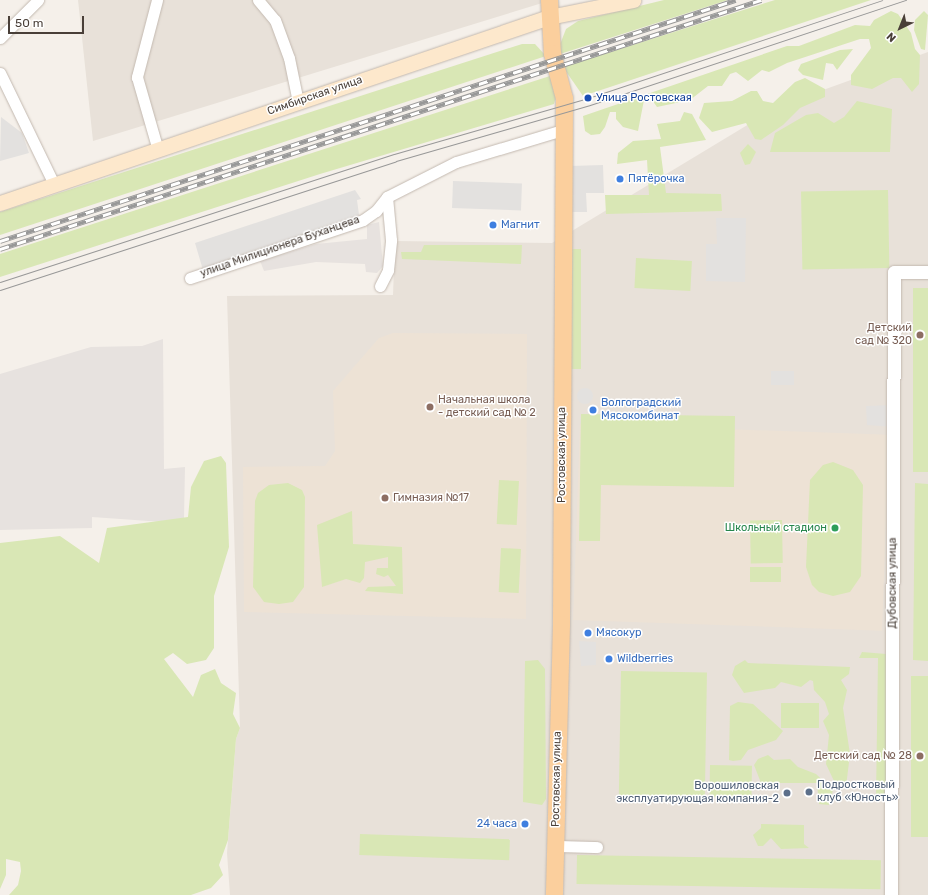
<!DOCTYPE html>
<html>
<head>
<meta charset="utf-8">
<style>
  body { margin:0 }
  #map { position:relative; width:928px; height:895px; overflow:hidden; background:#f5f0ea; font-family:Rubik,sans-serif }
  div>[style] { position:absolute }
  .residential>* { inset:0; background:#e8e1d9 }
  .industrial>* { inset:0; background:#e7e2df }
  .education>* { inset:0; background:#ede2d5; transform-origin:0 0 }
  .green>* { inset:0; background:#d9e7b5; transform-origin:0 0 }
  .parking>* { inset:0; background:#e3e1df; transform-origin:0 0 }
  .round { border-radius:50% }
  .roads { filter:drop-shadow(0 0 1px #c3b9b0) drop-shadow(0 0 1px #c3b9b0) }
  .minor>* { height:11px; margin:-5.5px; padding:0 5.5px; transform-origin:5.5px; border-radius:5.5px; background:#fff }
  .tertiary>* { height:13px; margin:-6.5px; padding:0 6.5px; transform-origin:6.5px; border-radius:6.5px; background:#fff }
  .secondary>* { height:15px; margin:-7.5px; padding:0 7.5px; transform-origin:7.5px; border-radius:7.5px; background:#fde8cc }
  .primary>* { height:17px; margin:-8.5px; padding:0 8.5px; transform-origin:8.5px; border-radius:8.5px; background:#fbcf9d }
  .tram>* { height:1px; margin:-0.5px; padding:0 0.5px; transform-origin:0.5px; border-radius:0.5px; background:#989898 }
  .rail>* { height:4.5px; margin-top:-2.25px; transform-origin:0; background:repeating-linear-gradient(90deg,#fff 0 9px,#989898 0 18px); box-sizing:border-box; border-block:1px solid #989898 }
  .dots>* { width:11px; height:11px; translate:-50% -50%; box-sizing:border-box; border:2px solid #fff; border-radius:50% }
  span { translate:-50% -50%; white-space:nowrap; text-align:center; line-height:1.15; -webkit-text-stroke:3px #fff; paint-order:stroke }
  .street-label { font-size:11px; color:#493f38 }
  .transit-label { font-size:11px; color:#164399 }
  .left { translate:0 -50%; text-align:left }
  .shop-label { font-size:11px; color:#366cbe }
  .right { translate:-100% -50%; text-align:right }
  .education-label { font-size:11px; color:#785e54 }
  .leisure-label { font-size:11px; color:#27864d }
  .service-label { font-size:11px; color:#4e5e75 }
  .north { position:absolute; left:880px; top:8px; width:40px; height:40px; -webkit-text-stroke:3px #fff; paint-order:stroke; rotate:223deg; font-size:11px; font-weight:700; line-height:16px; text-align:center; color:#493f38 }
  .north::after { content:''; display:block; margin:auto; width:14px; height:18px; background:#493f38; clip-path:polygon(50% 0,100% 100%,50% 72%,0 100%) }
  .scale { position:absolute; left:8px; top:16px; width:76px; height:18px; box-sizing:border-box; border:2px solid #493f38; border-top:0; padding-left:5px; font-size:12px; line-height:14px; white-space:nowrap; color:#493f38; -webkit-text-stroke:3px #fff; paint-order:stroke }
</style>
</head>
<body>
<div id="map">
  <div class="residential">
    <i style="clip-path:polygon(78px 0,552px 0,93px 141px)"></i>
    <i style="clip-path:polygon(928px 52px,928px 895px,230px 895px,227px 853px,236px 739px,240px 728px,227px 296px,393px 295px,395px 241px,552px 243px,779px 106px)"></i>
  </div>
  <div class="industrial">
    <i style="clip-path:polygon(379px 222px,383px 266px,377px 273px,366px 272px,365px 264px,316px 262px,264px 271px,260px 261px,316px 244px,367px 239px,367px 225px)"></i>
    <i style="clip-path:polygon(163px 339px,164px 469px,185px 467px,184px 518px,163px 522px,92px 517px,92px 528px,0 530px,0 374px,91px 347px,142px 346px)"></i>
  </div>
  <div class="education">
    <i style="clip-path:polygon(393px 333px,527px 334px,526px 619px,244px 612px,243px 467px,325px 466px,335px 451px,333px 391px,379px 338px)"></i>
    <i style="left:580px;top:424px;width:309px;height:196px;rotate:2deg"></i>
  </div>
  <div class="green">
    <i style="clip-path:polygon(664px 0,728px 0,560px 54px,559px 47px,566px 29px,578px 21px)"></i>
    <i style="clip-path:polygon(775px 0,871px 0,583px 96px,563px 67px)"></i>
    <i style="clip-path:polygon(891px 11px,898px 14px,911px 33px,915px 49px,920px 55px,919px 84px,912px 92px,901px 78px,893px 78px,872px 89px,851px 85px,851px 75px,871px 48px,869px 39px,860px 39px,787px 63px,769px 72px,762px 70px,748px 81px,736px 72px,730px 74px,722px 86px,708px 86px,690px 100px,657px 107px,650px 97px,644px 100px,638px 131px,623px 127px,616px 119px,616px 112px,610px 112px,605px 127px,600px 134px,591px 135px,585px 131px,583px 116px,787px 46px,799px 46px,855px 25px,870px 26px,874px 20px)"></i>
    <i style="clip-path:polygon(924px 11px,928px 15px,925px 50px,921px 49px,914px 30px,915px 20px)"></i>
    <i style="clip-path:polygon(522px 44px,535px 44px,546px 56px,0 235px,0 212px)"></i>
    <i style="clip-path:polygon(853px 49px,837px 70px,833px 64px,826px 63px,823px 80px,803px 75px,798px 70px,801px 64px,840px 50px)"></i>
    <i style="clip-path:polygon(550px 76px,557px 93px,554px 104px,320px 174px,0 277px,0 254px)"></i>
    <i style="clip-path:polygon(805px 78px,825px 89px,825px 97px,800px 108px,783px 125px,761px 140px,755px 139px,746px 123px,712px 132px,699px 118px,704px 103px,732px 101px,751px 91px,757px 91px,763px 101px,773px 103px,795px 82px)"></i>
    <i style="clip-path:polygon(857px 101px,892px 109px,890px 152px,770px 152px,775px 133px,806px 115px,818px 113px,834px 123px,844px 117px)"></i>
    <i style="clip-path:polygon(684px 112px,692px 114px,706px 140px,660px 147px,666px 193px,721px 194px,722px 211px,606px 214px,605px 195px,649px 195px,647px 160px,617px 164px,618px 153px,633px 141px,661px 139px,657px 124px,680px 121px)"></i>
    <i style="clip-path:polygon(748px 144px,756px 152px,750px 164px,745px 165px,740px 153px)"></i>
    <i style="left:888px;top:190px;width:78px;height:87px;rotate:89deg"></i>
    <i style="clip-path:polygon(424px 245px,522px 245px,521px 264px,402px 259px,401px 252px,421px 252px)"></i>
    <i style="left:568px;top:249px;width:13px;height:120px"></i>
    <i style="left:636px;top:258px;width:56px;height:30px;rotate:3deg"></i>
    <i style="left:913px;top:288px;width:15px;height:184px"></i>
    <i style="clip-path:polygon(581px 414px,735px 416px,734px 487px,601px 485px,600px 541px,579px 541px)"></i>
    <i style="clip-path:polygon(221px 456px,226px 463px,229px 547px,214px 596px,214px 648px,206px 660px,187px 664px,173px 653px,164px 659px,193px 697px,201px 675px,215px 669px,221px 683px,236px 693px,233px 714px,240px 728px,236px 739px,228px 840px,219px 865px,223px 875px,211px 888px,191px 895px,9px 895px,18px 885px,21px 871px,20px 862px,6px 859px,6px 875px,0 889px,0 543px,60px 536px,99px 563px,107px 528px,188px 517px,191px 487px,204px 461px)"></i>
    <i style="clip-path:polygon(833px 462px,853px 470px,863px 485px,861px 576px,850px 592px,833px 596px,819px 592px,812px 585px,806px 567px,810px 480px,823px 465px)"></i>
    <i style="left:499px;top:480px;width:20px;height:44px;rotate:3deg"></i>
    <i style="clip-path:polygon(288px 483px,302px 490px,305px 497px,304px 587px,293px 602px,279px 604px,264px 602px,253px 587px,255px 501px,258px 493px,269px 485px)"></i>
    <i style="clip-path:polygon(915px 483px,928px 484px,928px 661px,913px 660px)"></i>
    <i style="clip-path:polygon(352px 511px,353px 544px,402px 547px,403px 594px,365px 591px,368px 587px,396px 586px,388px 575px,384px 577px,376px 574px,377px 568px,388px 568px,388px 557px,365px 562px,364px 578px,360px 583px,346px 579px,322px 587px,317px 525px)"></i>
    <i style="left:782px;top:520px;width:43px;height:32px;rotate:89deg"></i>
    <i style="left:501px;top:548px;width:20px;height:44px;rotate:3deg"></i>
    <i style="left:750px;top:567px;width:31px;height:15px"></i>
    <i style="clip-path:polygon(862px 652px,886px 654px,886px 801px,876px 799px,878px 658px,859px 658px)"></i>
    <i style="clip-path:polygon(538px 660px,545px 669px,546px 799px,542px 805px,523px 802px,525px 661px)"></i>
    <i style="clip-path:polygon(745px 660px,748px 663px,850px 667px,849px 674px,841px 680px,847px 690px,843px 708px,850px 754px,846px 787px,834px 781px,826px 764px,829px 735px,823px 721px,829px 714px,825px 702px,814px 690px,813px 681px,810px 680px,801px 687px,781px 682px,775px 688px,744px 693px,732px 675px,735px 666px)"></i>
    <i style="left:621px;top:671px;width:86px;height:129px;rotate:1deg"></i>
    <i style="left:911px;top:676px;width:17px;height:161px"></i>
    <i style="clip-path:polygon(738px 702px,753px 704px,783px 731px,776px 740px,748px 750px,741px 760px,733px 761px,729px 760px,730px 706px)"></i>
    <i style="left:781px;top:703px;width:38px;height:25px"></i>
    <i style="clip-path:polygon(768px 755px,774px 760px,790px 759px,798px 767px,816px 774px,833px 790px,829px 805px,819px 804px,817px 783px,761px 783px,754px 765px,758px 759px)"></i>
    <i style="left:710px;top:765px;width:42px;height:32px;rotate:1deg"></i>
    <i style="clip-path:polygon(761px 824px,804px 825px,804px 844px,809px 848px,781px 849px,771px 838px,763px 846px,758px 846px,753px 835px,761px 828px)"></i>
    <i style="left:360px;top:834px;width:150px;height:21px;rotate:2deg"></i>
    <i style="left:577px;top:855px;width:304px;height:29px;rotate:1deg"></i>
  </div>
  <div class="parking">
    <i style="clip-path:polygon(1px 117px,22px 133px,29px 153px,0 161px)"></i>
    <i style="clip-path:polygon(603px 165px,604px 193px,586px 193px,587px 212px,571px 212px,570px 166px)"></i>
    <i style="left:453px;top:181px;width:69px;height:27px;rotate:2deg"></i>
    <i style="clip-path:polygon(355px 190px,361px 199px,357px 200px,359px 215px,203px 270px,195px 243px)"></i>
    <i style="clip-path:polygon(716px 218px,746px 218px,745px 282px,706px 281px,706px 244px,717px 244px)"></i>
    <i style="left:771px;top:371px;width:23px;height:14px"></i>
    <i class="round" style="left:577px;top:388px;width:16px;height:16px"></i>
    <i style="clip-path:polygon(894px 405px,894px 427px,867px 425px,866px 406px)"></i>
    <i style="clip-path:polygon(579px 641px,596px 642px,596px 665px,581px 666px)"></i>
  </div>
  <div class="roads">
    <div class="minor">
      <i style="left:157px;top:0;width:80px;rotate:104.6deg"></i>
      <i style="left:137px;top:77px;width:76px;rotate:74deg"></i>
      <i style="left:258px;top:0;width:26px;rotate:50deg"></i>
      <i style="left:275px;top:20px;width:40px;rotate:69.8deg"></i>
      <i style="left:289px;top:58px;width:45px;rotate:78.4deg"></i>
      <i style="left:0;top:38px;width:54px;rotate:-45deg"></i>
      <i style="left:0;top:73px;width:123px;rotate:64.1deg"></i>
      <i style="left:190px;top:278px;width:182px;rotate:-18.5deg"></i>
      <i style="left:363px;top:220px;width:16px;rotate:-35deg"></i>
      <i style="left:376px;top:211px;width:18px;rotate:-52deg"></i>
      <i style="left:387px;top:197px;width:77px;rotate:-26.9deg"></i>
      <i style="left:456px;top:162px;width:112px;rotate:-16.7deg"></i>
      <i style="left:380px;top:286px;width:18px;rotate:-63deg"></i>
      <i style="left:388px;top:270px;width:30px;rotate:-84deg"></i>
      <i style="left:391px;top:240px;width:43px;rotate:-95.3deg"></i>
      <i style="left:555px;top:846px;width:42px;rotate:1.4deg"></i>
    </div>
    <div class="tertiary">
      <i style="left:891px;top:895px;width:623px;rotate:-89.72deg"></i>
      <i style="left:894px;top:272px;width:34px"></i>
    </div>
    <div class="secondary">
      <i style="left:0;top:203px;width:580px;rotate:-18.72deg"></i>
      <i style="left:549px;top:17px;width:86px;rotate:-11.4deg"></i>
    </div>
    <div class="primary">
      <i style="left:549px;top:0;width:53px;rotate:86.8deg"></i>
      <i style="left:552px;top:53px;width:47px;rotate:75.1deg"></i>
      <i style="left:564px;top:98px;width:526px;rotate:90.33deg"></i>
      <i style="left:561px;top:624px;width:271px;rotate:91.5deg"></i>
    </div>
  </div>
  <div class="tram">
    <i style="left:0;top:282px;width:414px;rotate:-18deg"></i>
    <i style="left:394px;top:154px;width:202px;rotate:-16.1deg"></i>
    <i style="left:588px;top:98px;width:310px;rotate:-18.4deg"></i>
    <i style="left:0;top:290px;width:416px;rotate:-18deg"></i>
    <i style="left:396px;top:161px;width:202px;rotate:-16.1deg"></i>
    <i style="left:590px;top:105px;width:333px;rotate:-18.4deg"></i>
  </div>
  <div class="rail">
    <i style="left:0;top:241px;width:774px;rotate:-18.15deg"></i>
    <i style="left:0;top:249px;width:801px;rotate:-18.12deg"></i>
  </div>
  <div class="dots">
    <i style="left:588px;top:98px;background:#1a4fb4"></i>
    <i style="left:620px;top:179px;background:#3f7fe0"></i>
    <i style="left:493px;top:225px;background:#3f7fe0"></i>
    <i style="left:920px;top:335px;background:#8d6e63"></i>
    <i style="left:430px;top:407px;background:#8d6e63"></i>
    <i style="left:593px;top:410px;background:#3f7fe0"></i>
    <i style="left:385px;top:498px;background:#8d6e63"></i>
    <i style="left:835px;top:528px;background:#2e9e5b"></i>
    <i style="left:588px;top:633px;background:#3f7fe0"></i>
    <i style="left:609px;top:659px;background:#3f7fe0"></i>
    <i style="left:920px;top:756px;background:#8d6e63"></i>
    <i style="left:809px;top:792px;background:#5c6f8a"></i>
    <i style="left:787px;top:793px;background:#5c6f8a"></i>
    <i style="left:525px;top:824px;background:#3f7fe0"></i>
  </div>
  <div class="street-label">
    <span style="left:315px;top:96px;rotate:-19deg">Симбирская улица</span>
    <span style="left:280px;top:247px;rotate:-19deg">улица Милиционера Буханцева</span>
    <span style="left:562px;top:455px;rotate:-90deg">Ростовская улица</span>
    <span style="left:893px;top:583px;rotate:-90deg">Дубовская улица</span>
    <span style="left:557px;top:779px;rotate:-89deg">Ростовская улица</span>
  </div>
  <div class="transit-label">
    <span class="left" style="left:596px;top:98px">Улица Ростовская</span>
  </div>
  <div class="shop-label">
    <span class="left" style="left:628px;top:179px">Пятёрочка</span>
    <span class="left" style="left:501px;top:225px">Магнит</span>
    <span class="left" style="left:601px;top:410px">Волгоградский<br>Мясокомбинат</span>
    <span class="left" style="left:596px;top:633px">Мясокур</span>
    <span class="left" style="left:617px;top:659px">Wildberries</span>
    <span class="right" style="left:517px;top:824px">24 часа</span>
  </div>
  <div class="education-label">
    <span class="right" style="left:912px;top:335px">Детский<br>сад № 320</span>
    <span class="left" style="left:438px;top:407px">Начальная школа<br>- детский сад № 2</span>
    <span class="left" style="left:393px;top:498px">Гимназия №17</span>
    <span class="right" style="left:912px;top:756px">Детский сад № 28</span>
  </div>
  <div class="leisure-label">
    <span class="right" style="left:827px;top:528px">Школьный стадион</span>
  </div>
  <div class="service-label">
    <span class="left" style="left:817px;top:792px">Подростковый<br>клуб «Юность»</span>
    <span class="right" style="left:779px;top:793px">Ворошиловская<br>эксплуатирующая компания-2</span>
  </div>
  <div class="north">N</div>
  <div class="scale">50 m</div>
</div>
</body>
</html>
